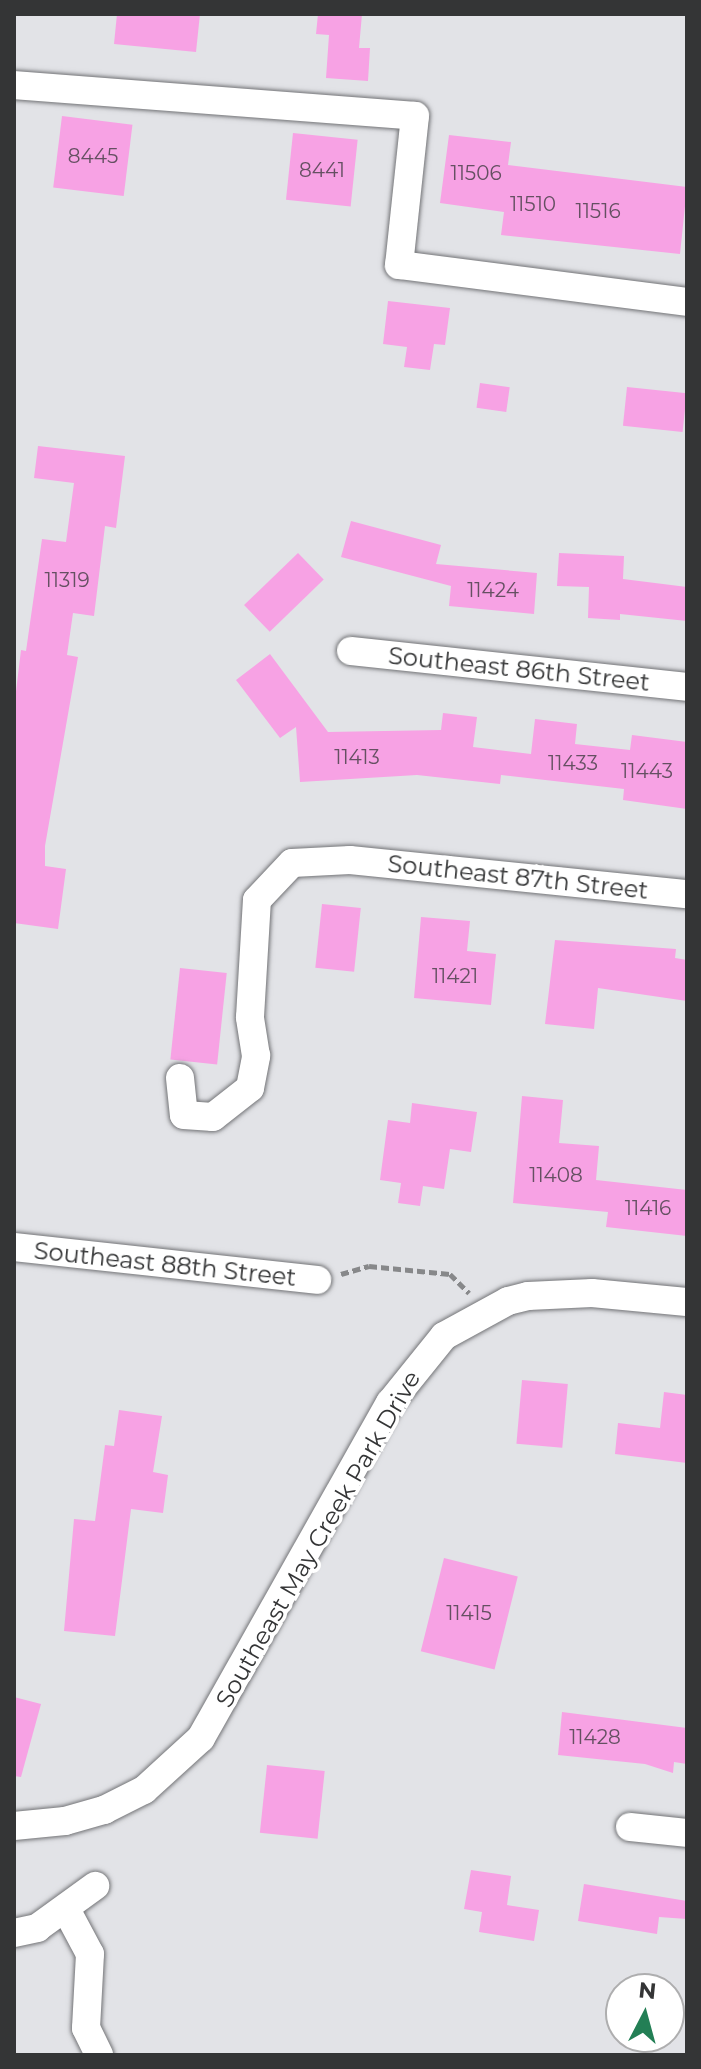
<!DOCTYPE html>
<html>
<head>
<meta charset="utf-8">
<style>
  body { margin:0 }
  #map { position:relative; width:701px; height:2069px; overflow:hidden; background:#e2e3e7; font-family:Montserrat,sans-serif }
  div>[style] { position:absolute }
  .building>* { inset:0; background:#f7a2e4; transform-origin:0 0 }
  .path>* { height:5px; margin-top:-2.5px; transform-origin:0; background:repeating-linear-gradient(90deg,#87888a 0 8px,transparent 0 12px) }
  .roads { filter:drop-shadow(0 0 2px #737477) drop-shadow(0 0 2px #737477) }
  .minor>* { height:28px; margin:-14px; padding:0 14px; transform-origin:14px; border-radius:14px; background:#fff }
  span { translate:-50% -50%; white-space:nowrap; text-align:center; line-height:1.15; -webkit-text-stroke:7px #fff; paint-order:stroke }
  .number-label { font-size:20px; color:#655062 }
  .number-label span { -webkit-text-stroke-width:0 }
  .street-label { font-size:24px; color:#343536 }
  .frame { position:absolute; inset:0; border:16px solid #343536; pointer-events:none }
  .north { position:absolute; left:605px; top:1973px; width:80px; height:80px; box-sizing:border-box; background:#fff; border:2px solid #aeaeaf; border-radius:50%; rotate:6deg; font-size:22px; font-weight:700; line-height:32px; text-align:center; color:#343536 }
  .north::after { content:''; display:block; margin:auto; width:28px; height:36px; background:#237f55; clip-path:polygon(50% 0,100% 100%,50% 72%,0 100%) }
</style>
</head>
<body>
<div id="map">
  <div class="building">
    <i style="clip-path:polygon(117px 14px,200px 14px,196px 52px,114px 44px)"></i>
    <i style="clip-path:polygon(318px 14px,362px 14px,359px 48px,370px 48px,368px 81px,326px 78px,329px 35px,316px 34px)"></i>
    <i style="left:62px;top:116px;width:71px;height:72px;rotate:7deg"></i>
    <i style="left:293px;top:133px;width:65px;height:67px;rotate:6deg"></i>
    <i style="clip-path:polygon(449px 135px,511px 142px,508px 165px,687px 187px,680px 254px,501px 235px,504px 212px,440px 203px)"></i>
    <i style="clip-path:polygon(388px 301px,450px 308px,445px 345px,434px 344px,430px 370px,404px 367px,407px 347px,383px 344px)"></i>
    <i style="left:480px;top:383px;width:30px;height:25px;rotate:8deg"></i>
    <i style="left:627px;top:387px;width:60px;height:39px;rotate:6deg"></i>
    <i style="clip-path:polygon(38px 446px,125px 456px,116px 528px,105px 526px,94px 616px,73px 613px,67px 655px,78px 657px,45px 846px,45px 866px,66px 869px,58px 929px,14px 923px,14px 708px,21px 650px,26px 651px,42px 539px,66px 542px,74px 483px,34px 478px)"></i>
    <i style="clip-path:polygon(351px 521px,441px 545px,436px 564px,537px 573px,534px 614px,449px 606px,451px 586px,341px 557px)"></i>
    <i style="left:298px;top:553px;width:37px;height:75px;rotate:46deg"></i>
    <i style="clip-path:polygon(559px 553px,624px 556px,623px 579px,687px 587px,687px 621px,620px 614px,620px 620px,588px 618px,589px 587px,557px 586px)"></i>
    <i style="clip-path:polygon(270px 654px,328px 732px,441px 730px,443px 713px,477px 717px,473px 747px,531px 754px,535px 719px,577px 724px,575px 744px,630px 750px,632px 735px,687px 742px,687px 809px,623px 800px,624px 789px,501px 775px,500px 784px,417px 775px,300px 782px,296px 727px,280px 738px,236px 680px)"></i>
    <i style="left:322px;top:904px;width:39px;height:64px;rotate:6deg"></i>
    <i style="clip-path:polygon(421px 917px,470px 921px,467px 951px,496px 954px,491px 1005px,414px 998px)"></i>
    <i style="clip-path:polygon(555px 940px,676px 949px,675px 958px,687px 960px,687px 1001px,598px 988px,594px 1029px,545px 1024px)"></i>
    <i style="left:180px;top:968px;width:47px;height:92px;rotate:6deg"></i>
    <i style="clip-path:polygon(522px 1096px,563px 1100px,559px 1143px,599px 1146px,596px 1180px,687px 1190px,687px 1236px,606px 1227px,608px 1212px,513px 1203px)"></i>
    <i style="clip-path:polygon(412px 1103px,477px 1112px,471px 1152px,450px 1149px,444px 1189px,423px 1186px,420px 1206px,398px 1203px,401px 1183px,380px 1180px,388px 1120px,410px 1123px)"></i>
    <i style="left:522px;top:1380px;width:46px;height:64px;rotate:5deg"></i>
    <i style="clip-path:polygon(664px 1392px,687px 1395px,687px 1463px,615px 1454px,618px 1423px,660px 1428px)"></i>
    <i style="clip-path:polygon(119px 1410px,162px 1416px,153px 1472px,168px 1475px,163px 1513px,131px 1509px,115px 1636px,64px 1631px,74px 1519px,95px 1521px,105px 1445px,114px 1446px)"></i>
    <i style="left:444px;top:1558px;width:76px;height:96px;rotate:14deg"></i>
    <i style="clip-path:polygon(14px 1697px,41px 1704px,21px 1777px,14px 1776px)"></i>
    <i style="clip-path:polygon(562px 1712px,687px 1728px,687px 1764px,674px 1762px,673px 1773px,645px 1764px,558px 1755px)"></i>
    <i style="left:267px;top:1765px;width:58px;height:68px;rotate:6deg"></i>
    <i style="clip-path:polygon(471px 1870px,511px 1876px,507px 1905px,539px 1910px,534px 1941px,479px 1932px,482px 1912px,464px 1909px)"></i>
    <i style="clip-path:polygon(584px 1884px,687px 1901px,687px 1919px,659px 1917px,657px 1934px,578px 1921px)"></i>
  </div>
  <div class="path">
    <i style="left:341px;top:1274px;width:29px;rotate:-16deg"></i>
    <i style="left:369px;top:1266px;width:81px;rotate:5.6deg"></i>
    <i style="left:450px;top:1274px;width:27px;rotate:45deg"></i>
  </div>
  <div class="roads">
    <div class="minor">
      <i style="left:14px;top:85px;width:402px;rotate:4.4deg"></i>
      <i style="left:415px;top:116px;width:150px;rotate:96.1deg"></i>
      <i style="left:399px;top:265px;width:290px;rotate:7.3deg"></i>
      <i style="left:351px;top:651px;width:338px;rotate:6.1deg"></i>
      <i style="left:180px;top:1078px;width:37px;rotate:84deg"></i>
      <i style="left:184px;top:1115px;width:29px;rotate:4deg"></i>
      <i style="left:213px;top:1117px;width:47px;rotate:-38.1deg"></i>
      <i style="left:250px;top:1088px;width:33px;rotate:-79deg"></i>
      <i style="left:256px;top:1056px;width:39px;rotate:-99deg"></i>
      <i style="left:250px;top:1017px;width:117px;rotate:-86.6deg"></i>
      <i style="left:257px;top:900px;width:51px;rotate:-46.6deg"></i>
      <i style="left:292px;top:863px;width:58px;rotate:-3deg"></i>
      <i style="left:350px;top:860px;width:339px;rotate:5.8deg"></i>
      <i style="left:14px;top:1247px;width:305px;rotate:6.2deg"></i>
      <i style="left:14px;top:1826px;width:51px;rotate:-5.6deg"></i>
      <i style="left:65px;top:1821px;width:41px;rotate:-15.8deg"></i>
      <i style="left:104px;top:1810px;width:45px;rotate:-26.6deg"></i>
      <i style="left:144px;top:1790px;width:77px;rotate:-42.4deg"></i>
      <i style="left:201px;top:1738px;width:385px;rotate:-60.6deg"></i>
      <i style="left:390px;top:1403px;width:86px;rotate:-51.1deg"></i>
      <i style="left:444px;top:1336px;width:73px;rotate:-28.7deg"></i>
      <i style="left:508px;top:1301px;width:21px;rotate:-14deg"></i>
      <i style="left:528px;top:1296px;width:64px;rotate:-2.7deg"></i>
      <i style="left:592px;top:1293px;width:95px;rotate:5.4deg"></i>
      <i style="left:630px;top:1827px;width:57px;rotate:6deg"></i>
      <i style="left:66px;top:1909px;width:51px;rotate:61.9deg"></i>
      <i style="left:90px;top:1954px;width:74px;rotate:93.1deg"></i>
      <i style="left:86px;top:2028px;width:30px;rotate:64deg"></i>
      <i style="left:14px;top:1933px;width:24px;rotate:-12deg"></i>
      <i style="left:37px;top:1928px;width:72px;rotate:-35.9deg"></i>
    </div>
  </div>
  <div class="number-label">
    <span style="left:93px;top:156px">8445</span>
    <span style="left:322px;top:170px">8441</span>
    <span style="left:476px;top:173px">11506</span>
    <span style="left:533px;top:204px">11510</span>
    <span style="left:598px;top:211px">11516</span>
    <span style="left:67px;top:580px">11319</span>
    <span style="left:493px;top:590px">11424</span>
    <span style="left:357px;top:757px">11413</span>
    <span style="left:573px;top:763px">11433</span>
    <span style="left:647px;top:771px">11443</span>
    <span style="left:455px;top:976px">11421</span>
    <span style="left:556px;top:1175px">11408</span>
    <span style="left:648px;top:1208px">11416</span>
    <span style="left:469px;top:1613px">11415</span>
    <span style="left:595px;top:1737px">11428</span>
  </div>
  <div class="street-label">
    <span style="left:519px;top:669px;rotate:6deg">Southeast 86th Street</span>
    <span style="left:518px;top:877px;rotate:6deg">Southeast 87th Street</span>
    <span style="left:165px;top:1264px;rotate:6deg">Southeast 88th Street</span>
    <span style="left:318px;top:1539px;rotate:-60deg">Southeast May Creek Park Drive</span>
  </div>
  <div class="frame"></div>
  <div class="north">N</div>
</div>
</body>
</html>
